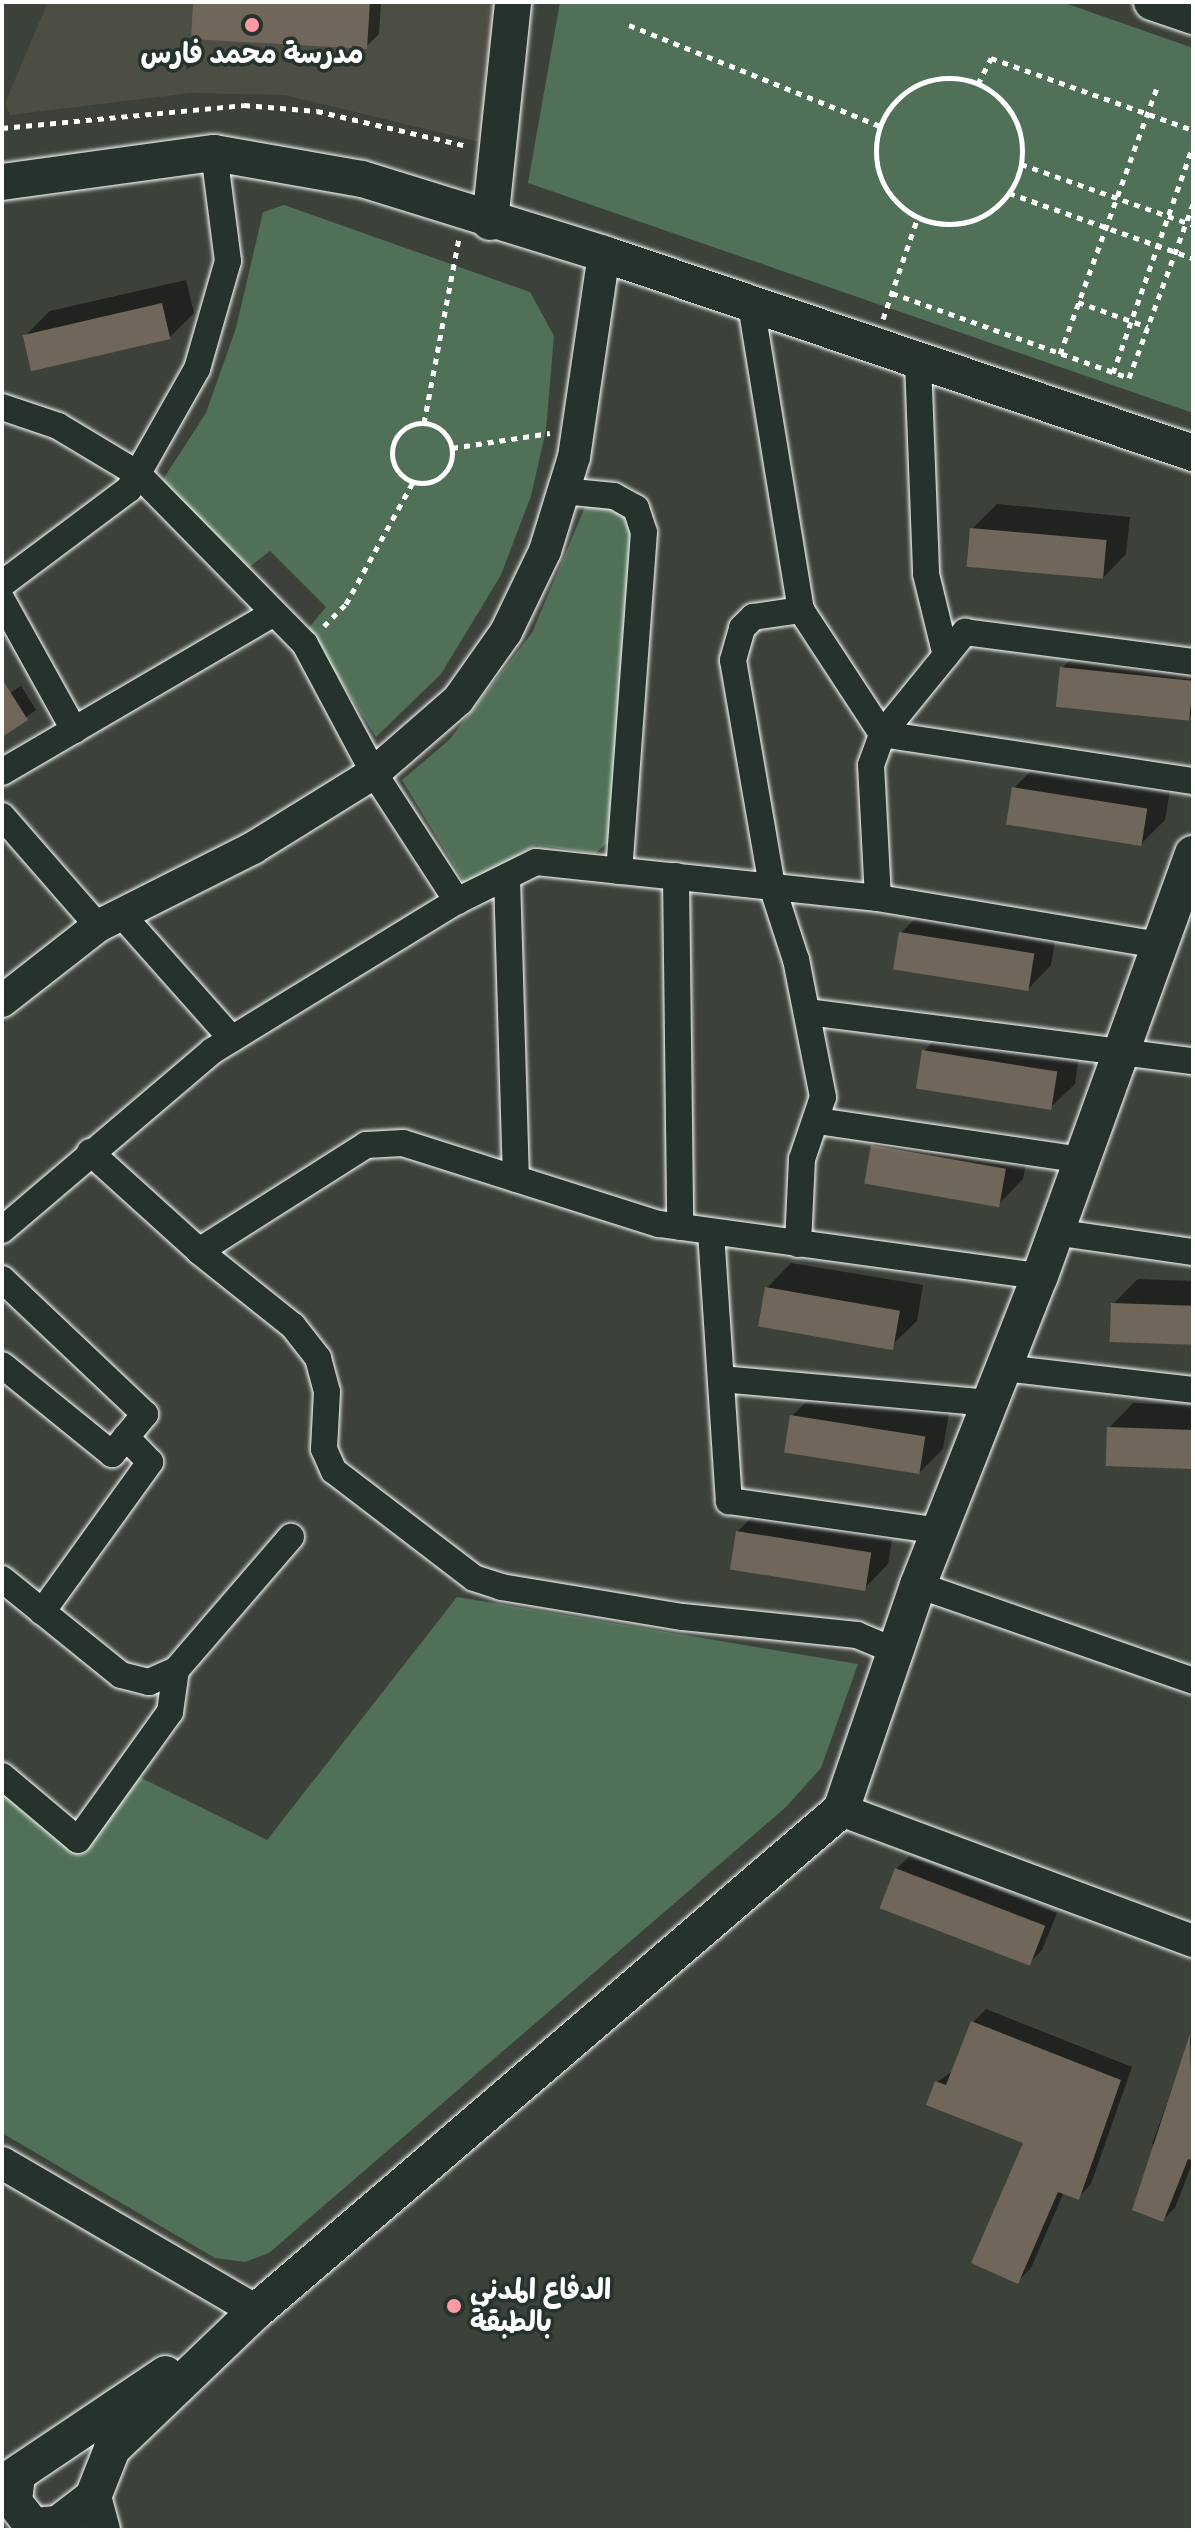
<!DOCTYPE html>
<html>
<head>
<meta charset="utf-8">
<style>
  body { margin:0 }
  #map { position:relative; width:1195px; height:2532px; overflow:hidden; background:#3c423a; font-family:Caveat,"Playpen Sans Arabic",sans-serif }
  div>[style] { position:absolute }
  .built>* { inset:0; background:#4c4d43 }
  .green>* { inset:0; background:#517058 }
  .shadow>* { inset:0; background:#0007 }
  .building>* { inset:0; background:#706659; transform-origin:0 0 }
  .path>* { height:5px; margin-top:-2.5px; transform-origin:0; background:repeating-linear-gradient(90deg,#fff 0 6px,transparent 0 12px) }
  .path>.ring { margin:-2.5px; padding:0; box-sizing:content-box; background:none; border:5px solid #fff; border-radius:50% }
  .roads { filter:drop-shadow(0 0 2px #fff) drop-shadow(0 0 2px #fff) }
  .minor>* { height:26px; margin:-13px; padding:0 13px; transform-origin:13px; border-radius:13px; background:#26332d }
  .tertiary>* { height:32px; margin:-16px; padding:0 16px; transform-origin:16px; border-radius:16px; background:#26332d }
  .secondary>* { height:36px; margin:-18px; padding:0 18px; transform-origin:18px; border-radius:18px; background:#26332d }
  .dots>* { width:22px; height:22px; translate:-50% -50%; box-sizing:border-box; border:4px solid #26332d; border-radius:50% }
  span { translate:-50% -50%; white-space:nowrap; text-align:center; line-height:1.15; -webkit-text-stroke:7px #26332d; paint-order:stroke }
  .poi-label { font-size:28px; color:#fff; font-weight:700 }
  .left { translate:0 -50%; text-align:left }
  .frame { position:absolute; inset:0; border:4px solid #fff; pointer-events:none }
</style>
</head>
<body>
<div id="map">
  <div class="built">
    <i style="clip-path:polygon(48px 2px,498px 2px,479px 142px,285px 95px,191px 93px,10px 115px,5px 103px)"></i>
  </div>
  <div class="green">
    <i style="clip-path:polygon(560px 2px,1062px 2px,1193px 48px,1193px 413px,528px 183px)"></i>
    <i style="clip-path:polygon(284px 205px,530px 292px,554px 336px,546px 430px,531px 496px,501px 575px,441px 674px,376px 737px,308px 629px,326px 607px,270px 551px,245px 570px,156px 490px,206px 413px,236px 328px,263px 212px)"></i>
    <i style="clip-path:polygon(619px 500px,633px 513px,615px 836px,596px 853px,536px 845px,467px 887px,402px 780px,449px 740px,532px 633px,585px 507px)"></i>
    <i style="clip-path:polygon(457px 1597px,858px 1664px,821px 1768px,786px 1807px,269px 2253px,245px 2262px,215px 2258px,2px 2133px,2px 1783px,65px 1834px,117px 1766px,267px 1840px)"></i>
  </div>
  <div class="shadow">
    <i style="clip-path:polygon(195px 2px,381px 2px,379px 34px,366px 47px)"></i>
    <i style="clip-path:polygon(186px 280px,194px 313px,169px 338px,25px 336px,50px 311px)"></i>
    <i style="clip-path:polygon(997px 504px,1130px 517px,1126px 554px,1102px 579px,972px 529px)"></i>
    <i style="clip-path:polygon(1087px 644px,1193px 654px,1193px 717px,1062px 668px)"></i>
    <i style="clip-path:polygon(21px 686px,36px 710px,2px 734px,2px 698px)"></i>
    <i style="clip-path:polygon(1039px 763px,1171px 784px,1165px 820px,1140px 845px,1014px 788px)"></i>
    <i style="clip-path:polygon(926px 908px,1057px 929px,1051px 965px,1027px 990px,901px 933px)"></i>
    <i style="clip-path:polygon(948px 1026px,1080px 1048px,1075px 1084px,1050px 1108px,924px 1051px)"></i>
    <i style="clip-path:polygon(898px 1122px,1030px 1144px,1023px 1179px,999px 1204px,873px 1146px)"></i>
    <i style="clip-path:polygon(791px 1263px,923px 1285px,917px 1321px,892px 1345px,767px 1288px)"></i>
    <i style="clip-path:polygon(1138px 1279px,1193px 1281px,1193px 1343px,1113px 1304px)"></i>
    <i style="clip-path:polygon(817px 1391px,949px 1413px,943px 1449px,918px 1474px,792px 1416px)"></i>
    <i style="clip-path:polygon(1133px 1403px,1193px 1405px,1193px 1467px,1109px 1428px)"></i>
    <i style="clip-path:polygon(762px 1507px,894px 1528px,888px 1564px,864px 1589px,737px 1532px)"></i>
    <i style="clip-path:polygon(910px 1856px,1057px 1913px,1042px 1950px,1029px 1964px,896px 1869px)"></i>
    <i style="clip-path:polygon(986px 2009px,1132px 2067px,1091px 2184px,1078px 2198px,1064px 2192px,1031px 2268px,1018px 2281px,1026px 2142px,937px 2082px,954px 2070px,973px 2022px)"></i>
    <i style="clip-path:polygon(1193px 2032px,1193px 2161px,1175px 2208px,1163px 2220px,1159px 2147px,1152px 2144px)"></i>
  </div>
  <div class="building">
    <i style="clip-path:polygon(193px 2px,370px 2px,367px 49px,191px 39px)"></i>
    <i style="left:162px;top:303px;width:37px;height:143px;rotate:77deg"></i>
    <i style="left:970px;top:528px;width:137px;height:39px;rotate:5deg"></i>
    <i style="left:1060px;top:667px;width:134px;height:40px;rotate:6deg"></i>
    <i style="clip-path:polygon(2px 679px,28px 720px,2px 737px)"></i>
    <i style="left:1012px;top:787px;width:137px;height:38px;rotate:9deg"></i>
    <i style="left:899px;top:932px;width:137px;height:38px;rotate:9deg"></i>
    <i style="left:922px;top:1050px;width:137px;height:39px;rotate:9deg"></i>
    <i style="left:871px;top:1145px;width:137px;height:39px;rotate:10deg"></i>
    <i style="left:765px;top:1287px;width:137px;height:40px;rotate:10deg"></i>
    <i style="left:1111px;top:1303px;width:82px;height:39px;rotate:2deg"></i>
    <i style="left:790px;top:1415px;width:137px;height:38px;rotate:9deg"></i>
    <i style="left:1107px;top:1427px;width:86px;height:39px;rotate:2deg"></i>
    <i style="left:736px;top:1531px;width:137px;height:39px;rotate:9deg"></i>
    <i style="left:895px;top:1868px;width:161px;height:43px;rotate:21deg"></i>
    <i style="clip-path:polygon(971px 2021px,1121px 2080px,1079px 2200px,1058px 2192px,1018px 2284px,971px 2263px,1023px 2143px,926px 2105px,935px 2081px,946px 2085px)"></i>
    <i style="clip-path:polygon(1190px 2034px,1193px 2161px,1188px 2159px,1163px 2222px,1132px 2210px)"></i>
  </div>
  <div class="path">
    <i style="left:629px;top:25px;width:271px;rotate:21.9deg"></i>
    <i class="ring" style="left:876px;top:78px;width:141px;height:141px"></i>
    <i style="left:978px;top:84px;width:29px;rotate:-63deg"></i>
    <i style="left:991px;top:58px;width:214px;rotate:19.6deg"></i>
    <i style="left:2px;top:128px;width:243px;rotate:-5.4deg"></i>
    <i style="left:244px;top:105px;width:73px;rotate:4.7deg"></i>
    <i style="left:317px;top:111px;width:155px;rotate:13.1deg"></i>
    <i style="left:1021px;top:164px;width:182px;rotate:19.5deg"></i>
    <i style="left:1009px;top:193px;width:195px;rotate:19.5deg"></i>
    <i style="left:892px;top:293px;width:252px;rotate:19.7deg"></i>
    <i style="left:1129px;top:378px;width:185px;rotate:-69.8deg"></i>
    <i style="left:1078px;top:302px;width:74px;rotate:19.7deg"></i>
    <i style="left:883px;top:319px;width:108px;rotate:-71.1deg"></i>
    <i style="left:1060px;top:354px;width:284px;rotate:-70deg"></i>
    <i style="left:1113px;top:373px;width:241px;rotate:-70.6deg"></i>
    <i class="ring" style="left:392px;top:423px;width:55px;height:55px"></i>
    <i style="left:424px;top:423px;width:188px;rotate:-79.3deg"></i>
    <i style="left:452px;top:448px;width:99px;rotate:-8.7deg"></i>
    <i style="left:324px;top:626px;width:31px;rotate:-45deg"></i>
    <i style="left:346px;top:604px;width:139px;rotate:-61.2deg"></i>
  </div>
  <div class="roads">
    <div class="minor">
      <i style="left:751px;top:305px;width:309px;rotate:80.7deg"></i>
      <i style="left:801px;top:610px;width:148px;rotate:56.8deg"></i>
      <i style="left:882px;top:734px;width:315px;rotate:8.6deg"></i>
      <i style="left:918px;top:362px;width:212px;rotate:87.8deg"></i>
      <i style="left:926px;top:574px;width:84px;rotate:76.3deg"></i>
      <i style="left:2px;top:407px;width:59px;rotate:18.7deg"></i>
      <i style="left:58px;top:426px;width:93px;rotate:31deg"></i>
      <i style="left:138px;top:474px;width:238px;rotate:45.5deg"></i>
      <i style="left:305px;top:644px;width:146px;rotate:61.9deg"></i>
      <i style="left:374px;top:773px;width:153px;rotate:57deg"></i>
      <i style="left:563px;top:491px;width:51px;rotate:5.6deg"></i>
      <i style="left:614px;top:496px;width:25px;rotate:29deg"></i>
      <i style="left:636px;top:508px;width:25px;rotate:72deg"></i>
      <i style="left:644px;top:532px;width:340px;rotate:94.2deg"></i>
      <i style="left:2px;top:584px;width:159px;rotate:-36.8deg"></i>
      <i style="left:129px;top:489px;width:138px;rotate:-60.5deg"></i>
      <i style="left:197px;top:369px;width:112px;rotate:-74deg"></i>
      <i style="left:228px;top:261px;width:109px;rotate:-97.4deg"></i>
      <i style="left:2px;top:600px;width:149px;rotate:61deg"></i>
      <i style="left:2px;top:772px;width:315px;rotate:-30.3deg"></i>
      <i style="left:2px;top:816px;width:146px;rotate:48.9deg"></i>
      <i style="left:676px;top:876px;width:351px;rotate:89.3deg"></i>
      <i style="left:507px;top:877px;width:302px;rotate:88.3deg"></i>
      <i style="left:878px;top:898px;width:133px;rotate:-93deg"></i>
      <i style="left:871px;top:765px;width:33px;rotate:-70deg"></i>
      <i style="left:882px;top:734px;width:132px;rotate:-50.9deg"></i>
      <i style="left:965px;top:632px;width:230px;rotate:7.5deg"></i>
      <i style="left:121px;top:914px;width:167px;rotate:48.4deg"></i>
      <i style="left:808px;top:1012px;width:388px;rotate:7.3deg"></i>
      <i style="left:818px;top:1121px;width:266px;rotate:8.4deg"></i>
      <i style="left:90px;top:1152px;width:147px;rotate:42.2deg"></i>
      <i style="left:199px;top:1251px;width:120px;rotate:38.6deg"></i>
      <i style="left:293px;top:1326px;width:41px;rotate:52deg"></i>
      <i style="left:318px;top:1358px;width:35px;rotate:75deg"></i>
      <i style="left:327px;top:1392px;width:57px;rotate:93deg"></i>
      <i style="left:324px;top:1449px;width:24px;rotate:66deg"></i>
      <i style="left:334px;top:1471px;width:176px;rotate:37.4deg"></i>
      <i style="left:474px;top:1578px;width:28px;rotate:18deg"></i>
      <i style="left:501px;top:1587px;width:184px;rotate:9.4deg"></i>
      <i style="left:683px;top:1617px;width:175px;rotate:5.9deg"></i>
      <i style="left:857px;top:1635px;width:41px;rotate:22.8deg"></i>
      <i style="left:2px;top:1230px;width:276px;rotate:-40.4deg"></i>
      <i style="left:212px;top:1051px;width:287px;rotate:-31.5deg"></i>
      <i style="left:457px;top:901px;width:88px;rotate:-26.3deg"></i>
      <i style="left:536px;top:862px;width:344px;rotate:6deg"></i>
      <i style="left:878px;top:898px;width:286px;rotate:9.5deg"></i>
      <i style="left:711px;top:1232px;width:270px;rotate:86.2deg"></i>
      <i style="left:729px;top:1501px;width:212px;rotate:8.1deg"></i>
      <i style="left:1054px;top:1232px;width:140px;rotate:8.2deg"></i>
      <i style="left:798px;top:1244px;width:85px;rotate:-87.3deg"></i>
      <i style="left:802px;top:1159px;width:65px;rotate:-71.3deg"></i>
      <i style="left:823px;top:1097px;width:140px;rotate:-101.1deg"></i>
      <i style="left:796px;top:960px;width:78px;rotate:-108deg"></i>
      <i style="left:772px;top:886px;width:229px;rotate:-99.8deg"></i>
      <i style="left:733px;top:660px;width:33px;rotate:-74deg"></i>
      <i style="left:742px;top:628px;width:16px;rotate:-45deg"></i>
      <i style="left:753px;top:617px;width:49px;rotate:-8.3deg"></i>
      <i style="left:199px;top:1251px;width:198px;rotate:-32.4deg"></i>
      <i style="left:366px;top:1145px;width:37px;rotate:-3deg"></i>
      <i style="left:403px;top:1143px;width:269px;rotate:17.6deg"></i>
      <i style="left:659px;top:1224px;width:385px;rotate:7.8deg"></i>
      <i style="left:2px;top:1279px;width:197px;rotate:43.4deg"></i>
      <i style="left:145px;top:1414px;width:52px;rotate:129.5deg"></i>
      <i style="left:112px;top:1454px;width:141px;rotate:-141deg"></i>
      <i style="left:1004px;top:1368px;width:190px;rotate:6.6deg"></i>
      <i style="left:721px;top:1379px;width:270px;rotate:5.1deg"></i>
      <i style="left:2px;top:1579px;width:153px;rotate:38.9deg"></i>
      <i style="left:121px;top:1675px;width:29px;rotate:14deg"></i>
      <i style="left:149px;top:1682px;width:30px;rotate:-24deg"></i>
      <i style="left:176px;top:1670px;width:176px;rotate:-49.2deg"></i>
      <i style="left:918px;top:1585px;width:291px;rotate:19.2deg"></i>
      <i style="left:42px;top:1612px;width:185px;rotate:-54.2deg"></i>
      <i style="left:150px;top:1462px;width:35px;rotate:-134deg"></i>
      <i style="left:2px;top:1776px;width:99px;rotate:40.1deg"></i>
      <i style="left:78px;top:1840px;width:158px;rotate:-54.3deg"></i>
      <i style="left:170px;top:1712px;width:42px;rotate:-81.9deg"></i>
    </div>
    <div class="tertiary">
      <i style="left:2px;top:1001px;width:122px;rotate:-38deg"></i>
      <i style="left:98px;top:926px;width:174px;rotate:-26.7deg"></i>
      <i style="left:253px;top:848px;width:142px;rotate:-31.8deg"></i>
      <i style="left:374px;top:773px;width:111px;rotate:-41deg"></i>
      <i style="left:458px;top:700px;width:83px;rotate:-54.8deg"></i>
      <i style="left:506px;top:632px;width:90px;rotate:-64.3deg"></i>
      <i style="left:545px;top:551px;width:98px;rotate:-72.9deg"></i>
      <i style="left:574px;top:457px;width:205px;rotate:-81.6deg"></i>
      <i style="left:841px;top:1810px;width:376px;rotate:20.4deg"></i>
      <i style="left:2px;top:2163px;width:294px;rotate:30.2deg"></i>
    </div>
    <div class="secondary">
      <i style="left:1152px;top:2px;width:43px;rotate:18.9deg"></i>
      <i style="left:2px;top:182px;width:214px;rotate:-7.8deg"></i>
      <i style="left:214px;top:153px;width:150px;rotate:10deg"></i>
      <i style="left:362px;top:179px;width:253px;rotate:17.2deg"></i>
      <i style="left:604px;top:254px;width:622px;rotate:18.67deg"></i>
      <i style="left:490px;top:222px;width:221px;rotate:-84deg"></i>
      <i style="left:17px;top:2476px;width:26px;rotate:97deg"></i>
      <i style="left:14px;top:2502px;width:31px;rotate:52deg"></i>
      <i style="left:33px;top:2526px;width:25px;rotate:-5deg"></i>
      <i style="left:58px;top:2524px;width:44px;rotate:-37.6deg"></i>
      <i style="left:2px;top:2484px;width:197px;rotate:-33.9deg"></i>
      <i style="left:102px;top:2530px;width:34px;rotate:-105deg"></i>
      <i style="left:93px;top:2497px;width:52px;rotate:-68.4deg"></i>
      <i style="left:112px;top:2449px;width:199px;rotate:-43.8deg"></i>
      <i style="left:256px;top:2311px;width:770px;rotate:-40.58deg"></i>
      <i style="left:841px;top:1810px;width:238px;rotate:-71.1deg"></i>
      <i style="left:918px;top:1585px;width:332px;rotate:-68.5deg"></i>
      <i style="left:1040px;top:1276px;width:449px;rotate:-70.1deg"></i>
    </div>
  </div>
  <div class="dots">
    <i style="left:252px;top:25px;background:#ff9aa2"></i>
    <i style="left:454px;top:2306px;background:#ff9aa2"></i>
  </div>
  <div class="poi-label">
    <span style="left:252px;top:54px">مدرسة محمد فارس</span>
    <span class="left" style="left:470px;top:2306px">الدفاع المدني<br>بالطبقة</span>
  </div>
  <div class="frame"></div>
</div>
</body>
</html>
